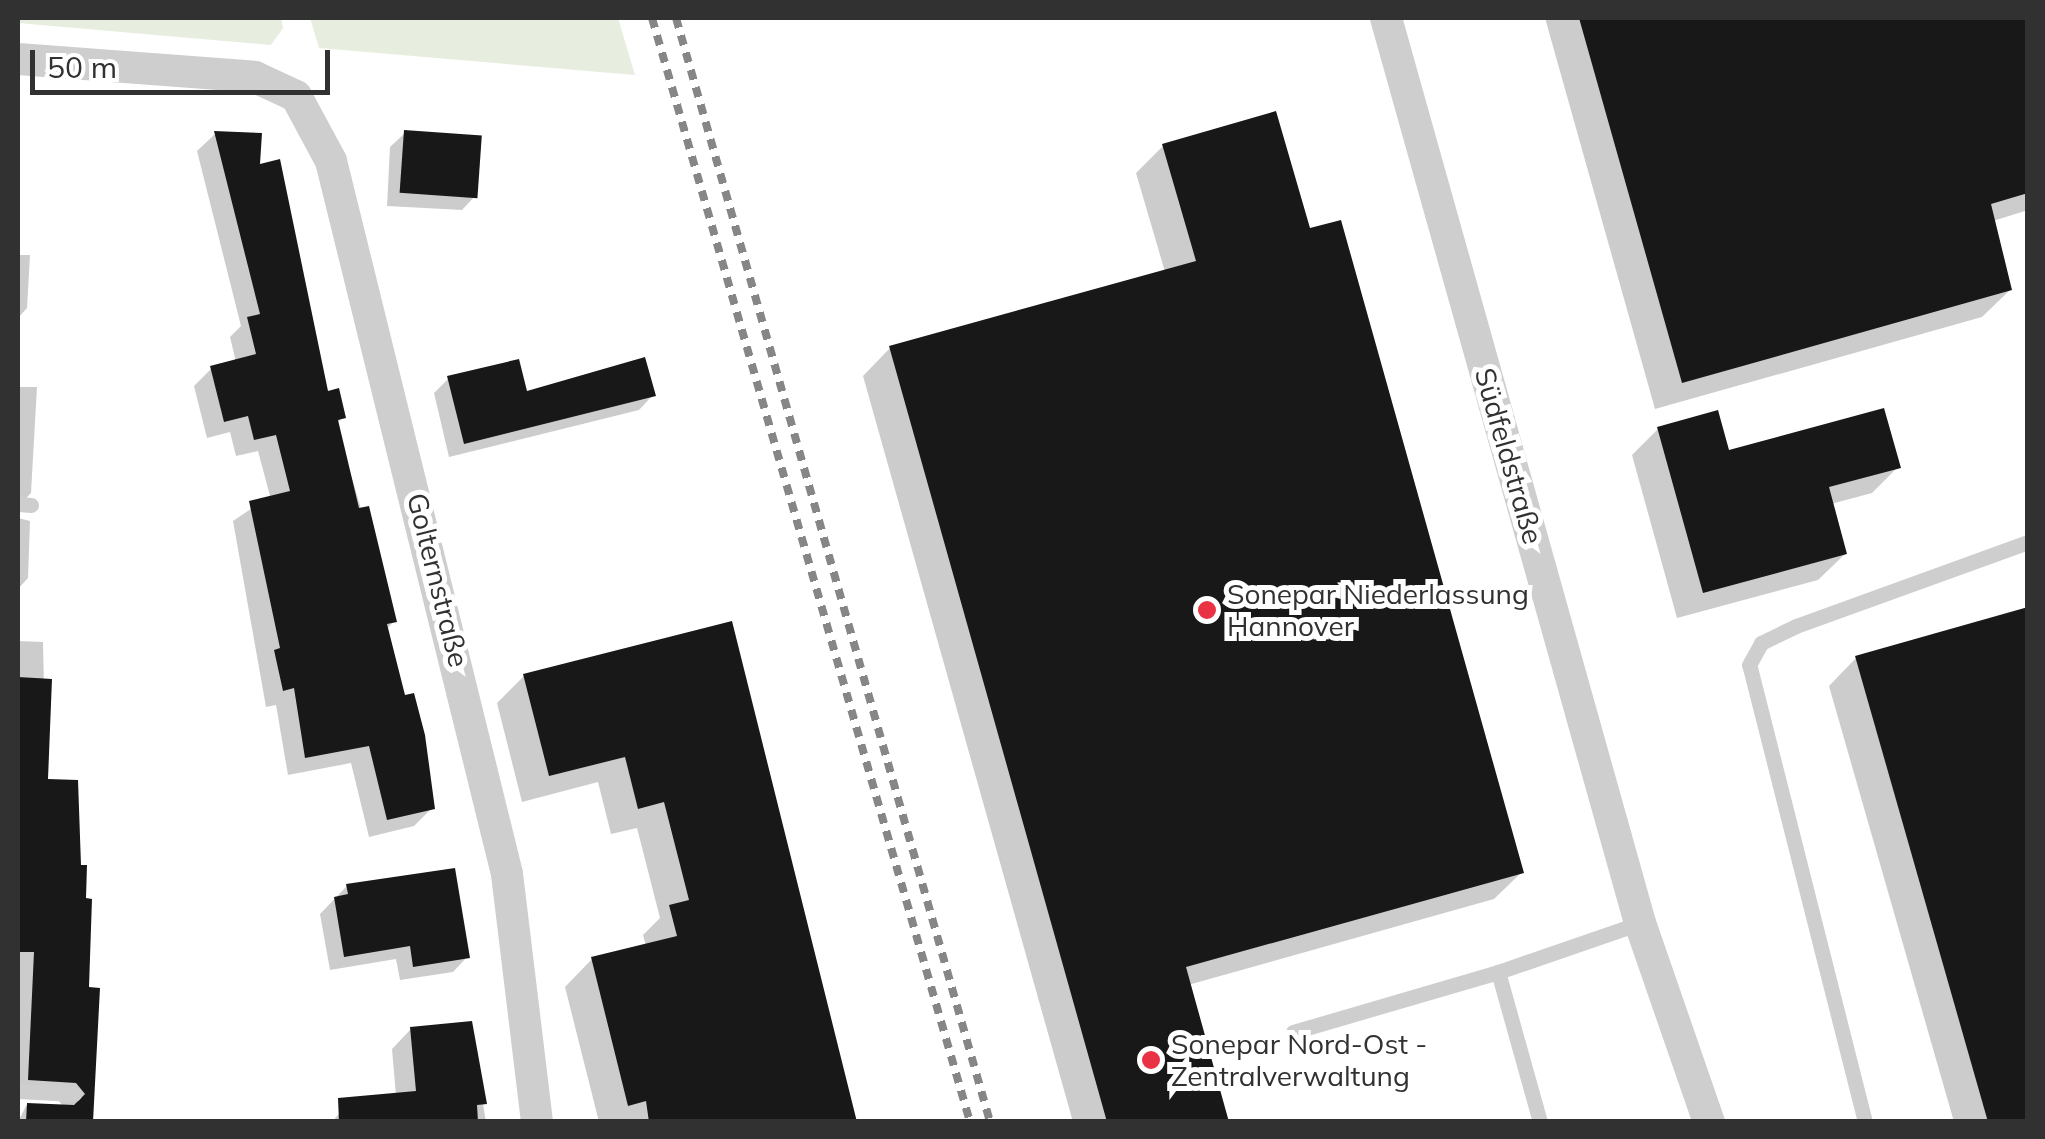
<!DOCTYPE html>
<html>
<head>
<meta charset="utf-8">
<style>
  body { margin:0 }
  #map { position:relative; width:2045px; height:1139px; overflow:hidden; background:#fff; font-family:Mulish,sans-serif }
  div>[style] { position:absolute }
  .green>* { inset:0; background:#e7eedf }
  .shadow>* { inset:0; background:#0003 }
  .building>* { inset:0; background:#181818; transform-origin:0 0 }
  .lane>* { height:15px; margin:-7.5px; padding:0 7.5px; transform-origin:7.5px; border-radius:7.5px; background:#cecece }
  .street>* { height:32px; margin:-16px; padding:0 16px; transform-origin:16px; border-radius:16px; background:#cecece }
  .rail>* { height:8px; margin-top:-4px; transform-origin:0; background:repeating-linear-gradient(90deg,#868686 0 10px,transparent 0 18px) }
  .dots>* { width:28px; height:28px; translate:-50% -50%; box-sizing:border-box; border:5px solid #fff; border-radius:50% }
  span { translate:-50% -50%; white-space:nowrap; text-align:center; line-height:1.15; -webkit-text-stroke:10px #fff; paint-order:stroke }
  .street-label { font-size:28px; color:#313131 }
  .poi-label { font-size:28px; color:#313131 }
  .left { translate:0 -50%; text-align:left }
  .frame { position:absolute; inset:0; border:20px solid #313131; pointer-events:none }
  .scale { position:absolute; left:30px; top:50px; width:300px; height:45px; box-sizing:border-box; border:5px solid #313131; border-top:0; padding-left:12px; font-size:30px; line-height:35px; white-space:nowrap; color:#313131; -webkit-text-stroke:8px #fff; paint-order:stroke }
</style>
</head>
<body>
<div id="map">
  <div class="green">
    <i style="clip-path:polygon(18px 18px,281px 18px,283px 28px,271px 45px,18px 23px)"></i>
    <i style="clip-path:polygon(310px 18px,618px 18px,635px 75px,319px 48px)"></i>
  </div>
  <div class="shadow">
    <i style="clip-path:polygon(1545px 18px,2028px 18px,2028px 210px,1993px 221px,2010px 290px,1982px 317px,1655px 409px)"></i>
    <i style="clip-path:polygon(405px 133px,476px 195px,462px 210px,387px 206px,390px 147px)"></i>
    <i style="clip-path:polygon(215px 134px,259px 136px,257px 167px,326px 394px,343px 417px,336px 424px,394px 621px,386px 630px,432px 808px,414px 826px,369px 837px,351px 763px,288px 775px,276px 705px,266px 707px,233px 521px,270px 496px,258px 451px,236px 456px,230px 432px,207px 438px,194px 386px,212px 368px,236px 362px,230px 337px,241px 326px,197px 151px)"></i>
    <i style="clip-path:polygon(1163px 146px,1308px 232px,1522px 872px,1494px 899px,1188px 985px,1226px 1122px,1073px 1122px,863px 376px,890px 348px,1165px 272px,1136px 173px)"></i>
    <i style="clip-path:polygon(18px 255px,30px 255px,27px 308px,18px 318px)"></i>
    <i style="clip-path:polygon(448px 379px,525px 394px,653px 395px,639px 410px,449px 457px,434px 393px)"></i>
    <i style="clip-path:polygon(18px 387px,37px 387px,31px 493px,18px 507px)"></i>
    <i style="clip-path:polygon(1658px 429px,1727px 453px,1898px 467px,1872px 493px,1831px 504px,1845px 554px,1818px 580px,1677px 618px,1632px 455px)"></i>
    <i style="clip-path:polygon(18px 518px,30px 521px,28px 578px,18px 589px)"></i>
    <i style="clip-path:polygon(730px 624px,854px 1122px,599px 1122px,565px 987px,592px 959px,646px 946px,643px 935px,660px 918px,637px 828px,611px 834px,598px 782px,522px 802px,497px 703px,524px 676px)"></i>
    <i style="clip-path:polygon(18px 641px,43px 642px,46px 781px,86px 990px,90px 1122px,18px 1122px,26px 1106px,64px 1107px,58px 1100px,18px 1098px)"></i>
    <i style="clip-path:polygon(1856px 658px,2028px 1122px,1954px 1122px,1829px 686px)"></i>
    <i style="clip-path:polygon(347px 886px,467px 957px,453px 972px,400px 980px,396px 959px,330px 970px,320px 914px)"></i>
    <i style="clip-path:polygon(470px 1024px,486px 1122px,332px 1122px,351px 1099px,396px 1096px,392px 1049px,411px 1029px)"></i>
  </div>
  <div class="building">
    <i style="clip-path:polygon(1579px 18px,2028px 18px,2028px 193px,1991px 204px,2012px 290px,1682px 383px)"></i>
    <i style="clip-path:polygon(1276px 111px,1310px 228px,1341px 220px,1524px 873px,1186px 967px,1229px 1122px,1107px 1122px,889px 346px,1196px 261px,1162px 144px)"></i>
    <i style="left:404px;top:130px;width:78px;height:63px;rotate:4deg"></i>
    <i style="clip-path:polygon(214px 131px,262px 133px,260px 164px,280px 159px,328px 391px,339px 388px,346px 418px,338px 420px,359px 508px,369px 506px,397px 622px,387px 624px,405px 695px,414px 693px,425px 735px,435px 809px,387px 820px,369px 746px,305px 758px,294px 688px,283px 691px,274px 650px,280px 648px,249px 501px,290px 491px,276px 435px,254px 440px,248px 416px,224px 422px,210px 366px,256px 354px,247px 317px,260px 314px)"></i>
    <i style="clip-path:polygon(645px 357px,656px 396px,464px 444px,447px 376px,519px 359px,527px 391px)"></i>
    <i style="clip-path:polygon(1884px 408px,1901px 468px,1829px 487px,1847px 554px,1703px 593px,1657px 427px,1718px 410px,1729px 450px)"></i>
    <i style="clip-path:polygon(2028px 607px,2028px 1122px,1988px 1122px,1855px 656px)"></i>
    <i style="clip-path:polygon(732px 621px,857px 1122px,649px 1122px,646px 1101px,628px 1106px,591px 957px,677px 936px,669px 905px,689px 900px,664px 802px,638px 809px,625px 757px,549px 776px,523px 674px)"></i>
    <i style="clip-path:polygon(18px 677px,52px 679px,48px 779px,78px 780px,81px 865px,87px 865px,86px 898px,92px 899px,89px 987px,100px 988px,93px 1122px,26px 1122px,27px 1103px,74px 1105px,85px 1094px,76px 1083px,28px 1080px,34px 952px,18px 952px)"></i>
    <i style="clip-path:polygon(455px 868px,470px 958px,413px 967px,410px 946px,344px 957px,334px 897px,348px 894px,346px 884px)"></i>
    <i style="clip-path:polygon(472px 1021px,487px 1104px,477px 1105px,478px 1122px,339px 1122px,338px 1098px,416px 1091px,410px 1027px)"></i>
  </div>
  <div class="lane">
    <i style="left:18px;top:504px;width:13px;rotate:4deg"></i>
    <i style="left:1293px;top:1032px;width:214px;rotate:-16.3deg"></i>
    <i style="left:18px;top:1091px;width:56px;rotate:3.1deg"></i>
    <i style="left:1540px;top:1122px;width:156px;rotate:-105.6deg"></i>
    <i style="left:1498px;top:972px;width:150px;rotate:-19deg"></i>
    <i style="left:1865px;top:1122px;width:471px;rotate:-104.2deg"></i>
    <i style="left:1749px;top:665px;width:25px;rotate:-61deg"></i>
    <i style="left:1761px;top:643px;width:39px;rotate:-26deg"></i>
    <i style="left:1796px;top:626px;width:247px;rotate:-19.9deg"></i>
  </div>
  <div class="street">
    <i style="left:1386px;top:18px;width:940px;rotate:74.32deg"></i>
    <i style="left:1640px;top:923px;width:211px;rotate:70.9deg"></i>
    <i style="left:18px;top:59px;width:238px;rotate:4.3deg"></i>
    <i style="left:255px;top:77px;width:45px;rotate:24.9deg"></i>
    <i style="left:296px;top:96px;width:74px;rotate:61.7deg"></i>
    <i style="left:331px;top:161px;width:734px;rotate:76.13deg"></i>
    <i style="left:507px;top:874px;width:250px;rotate:83.1deg"></i>
  </div>
  <div class="rail">
    <i style="left:652px;top:18px;width:1149px;rotate:73.93deg"></i>
    <i style="left:676px;top:18px;width:1148px;rotate:74.12deg"></i>
  </div>
  <div class="dots">
    <i style="left:1207px;top:610px;background:#e93243"></i>
    <i style="left:1151px;top:1060px;background:#e93243"></i>
  </div>
  <div class="street-label">
    <span style="left:1509px;top:456px;rotate:74deg">Südfeldstraße</span>
    <span style="left:438px;top:580px;rotate:76deg">Golternstraße</span>
  </div>
  <div class="poi-label">
    <span class="left" style="left:1227px;top:610px">Sonepar Niederlassung<br>Hannover</span>
    <span class="left" style="left:1171px;top:1060px">Sonepar Nord-Ost -<br>Zentralverwaltung</span>
  </div>
  <div class="frame"></div>
  <div class="scale">50 m</div>
</div>
</body>
</html>
